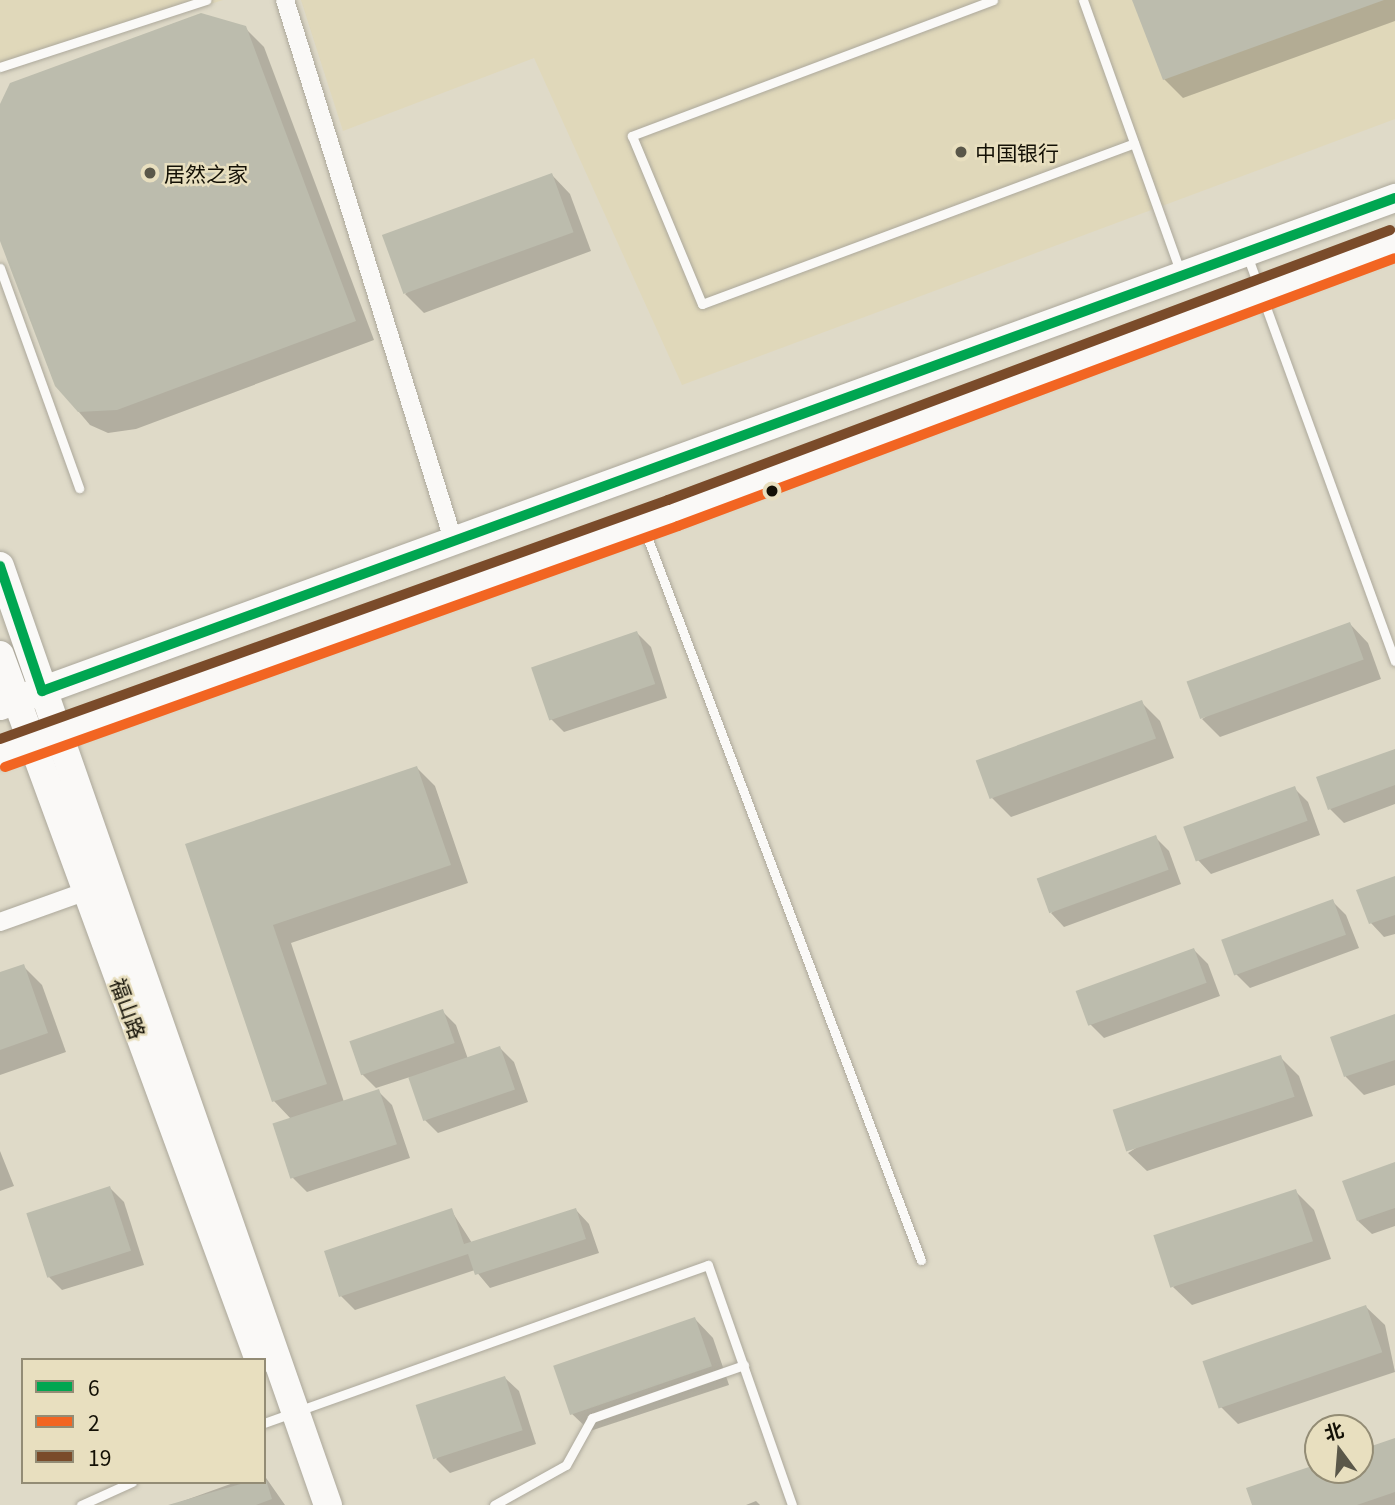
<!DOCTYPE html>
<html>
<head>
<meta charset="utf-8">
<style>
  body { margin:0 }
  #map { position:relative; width:1395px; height:1505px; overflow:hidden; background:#dfdac8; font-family:Georgia,"Noto Sans SC",serif }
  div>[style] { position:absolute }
  .built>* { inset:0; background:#e0d8ba }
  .shadow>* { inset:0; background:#0003 }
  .building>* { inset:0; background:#bcbcad; transform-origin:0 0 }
  .roads { filter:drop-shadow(0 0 2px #aca89b) drop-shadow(0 0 2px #aca89b) }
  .lane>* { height:9px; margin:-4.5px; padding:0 4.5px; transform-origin:4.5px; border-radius:4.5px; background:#faf9f7 }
  .street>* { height:18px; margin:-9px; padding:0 9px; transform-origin:9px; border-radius:9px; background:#faf9f7 }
  .primary>* { height:28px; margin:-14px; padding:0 14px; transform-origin:14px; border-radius:14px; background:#faf9f7 }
  .bus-1>* { height:10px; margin:-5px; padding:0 5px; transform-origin:5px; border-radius:5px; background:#00a651 }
  .bus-2>* { height:10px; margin:-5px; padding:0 5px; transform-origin:5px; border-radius:5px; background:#f26522 }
  .bus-3>* { height:10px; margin:-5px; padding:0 5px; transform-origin:5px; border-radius:5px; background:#7a4b2a }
  .dots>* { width:19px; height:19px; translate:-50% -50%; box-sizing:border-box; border:4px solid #e8dfbf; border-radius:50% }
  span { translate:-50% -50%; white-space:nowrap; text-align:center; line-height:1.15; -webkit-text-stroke:5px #e8dfbf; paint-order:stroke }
  .poi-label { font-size:21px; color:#131005 }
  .left { translate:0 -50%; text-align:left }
  .street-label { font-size:21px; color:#131005 }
  .legend { position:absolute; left:21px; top:1358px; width:245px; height:126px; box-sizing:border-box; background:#e8dfbf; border:2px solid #938c75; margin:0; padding:9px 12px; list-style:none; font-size:21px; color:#131005 }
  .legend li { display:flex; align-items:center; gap:14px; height:35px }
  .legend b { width:35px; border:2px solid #938c75 }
  .north { position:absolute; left:1304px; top:1414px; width:70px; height:70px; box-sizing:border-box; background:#e8dfbf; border:2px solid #938c75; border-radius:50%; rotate:344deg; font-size:19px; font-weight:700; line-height:28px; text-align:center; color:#131005 }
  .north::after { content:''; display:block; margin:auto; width:24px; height:32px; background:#5a5749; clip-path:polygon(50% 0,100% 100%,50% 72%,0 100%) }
</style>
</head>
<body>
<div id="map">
  <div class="built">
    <i style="clip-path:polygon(0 0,223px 0,0 71px)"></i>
    <i style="clip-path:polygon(301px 0,1395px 0,1395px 119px,682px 385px,534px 58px,343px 131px)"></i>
  </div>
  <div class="shadow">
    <i style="clip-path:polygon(1134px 0,1395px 0,1395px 21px,1183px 98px,1164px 79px)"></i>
    <i style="clip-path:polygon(245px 28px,264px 47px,374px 340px,136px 429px,108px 433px,90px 425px,56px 385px,0 236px,0 109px)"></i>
    <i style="clip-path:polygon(552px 175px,570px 194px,591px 251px,424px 313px,405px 294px)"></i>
    <i style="clip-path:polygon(1350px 624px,1368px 643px,1381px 679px,1220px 737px,1202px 719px)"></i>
    <i style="clip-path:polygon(637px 633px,651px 647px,667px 698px,564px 732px,550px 718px)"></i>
    <i style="clip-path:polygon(1141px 702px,1160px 721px,1174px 758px,1011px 817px,992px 798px)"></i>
    <i style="clip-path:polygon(1395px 750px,1395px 804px,1344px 823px,1330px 809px)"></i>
    <i style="clip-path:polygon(417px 768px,435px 786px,468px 883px,291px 943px,344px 1102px,378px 1091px,392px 1105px,410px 1158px,307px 1192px,293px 1178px,292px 1120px,274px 1101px,187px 845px)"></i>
    <i style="clip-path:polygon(1294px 788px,1308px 802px,1320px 835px,1211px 874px,1198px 860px,1186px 827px)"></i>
    <i style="clip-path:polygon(1155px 837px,1169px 851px,1181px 884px,1064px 927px,1051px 913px)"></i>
    <i style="clip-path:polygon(1395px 878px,1395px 934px,1384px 937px,1371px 923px)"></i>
    <i style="clip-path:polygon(1332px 901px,1346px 915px,1359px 948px,1250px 988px,1236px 974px)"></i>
    <i style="clip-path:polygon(1194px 950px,1208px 964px,1220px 996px,1104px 1038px,1090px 1024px)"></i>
    <i style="clip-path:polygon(23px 966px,42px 985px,66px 1052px,0 1075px,0 974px)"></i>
    <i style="clip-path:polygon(442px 1011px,456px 1025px,468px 1059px,500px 1048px,514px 1062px,528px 1102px,438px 1133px,424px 1119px,410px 1077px,376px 1088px,362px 1074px)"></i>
    <i style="clip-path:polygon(1395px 1016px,1395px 1085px,1364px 1095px,1346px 1077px,1332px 1038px)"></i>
    <i style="clip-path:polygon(1280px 1057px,1299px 1076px,1313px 1116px,1147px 1171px,1128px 1153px)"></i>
    <i style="clip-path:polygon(0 1151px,14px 1186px,0 1191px)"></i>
    <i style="clip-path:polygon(1395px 1164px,1395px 1226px,1372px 1234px,1358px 1221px)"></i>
    <i style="clip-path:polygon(110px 1188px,124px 1202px,144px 1265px,62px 1290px,49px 1277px,28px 1214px)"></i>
    <i style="clip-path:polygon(1295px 1191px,1314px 1210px,1331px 1259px,1192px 1305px,1173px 1287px)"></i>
    <i style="clip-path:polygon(451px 1210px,472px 1243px,576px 1210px,589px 1224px,599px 1253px,490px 1288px,475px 1270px,355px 1310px,341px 1296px)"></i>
    <i style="clip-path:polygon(1366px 1307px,1385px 1325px,1395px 1372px,1238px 1424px,1219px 1405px)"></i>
    <i style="clip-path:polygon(695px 1319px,713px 1338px,729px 1385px,590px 1431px,571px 1413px)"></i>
    <i style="clip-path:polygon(505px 1378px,519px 1391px,536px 1444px,450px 1473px,436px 1459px)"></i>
    <i style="clip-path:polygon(1395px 1440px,1395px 1505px,1254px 1505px,1318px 1466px,1360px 1470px,1360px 1451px)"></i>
    <i style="clip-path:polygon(264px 1475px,285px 1505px,172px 1505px,236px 1482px,264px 1482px)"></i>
    <i style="clip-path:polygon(756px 1501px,760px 1505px,746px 1505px)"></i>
  </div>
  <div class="building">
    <i style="clip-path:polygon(1132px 0,1384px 0,1163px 80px)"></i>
    <i style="clip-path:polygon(201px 13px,246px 26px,356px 321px,117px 410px,78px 412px,55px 386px,0 241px,0 104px,10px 83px)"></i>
    <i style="left:552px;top:173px;width:63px;height:181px;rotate:70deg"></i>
    <i style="left:1350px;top:622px;width:40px;height:174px;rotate:70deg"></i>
    <i style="left:637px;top:631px;width:56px;height:112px;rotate:71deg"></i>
    <i style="left:1142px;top:700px;width:41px;height:177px;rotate:70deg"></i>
    <i style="clip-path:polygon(1395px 749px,1395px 785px,1328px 810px,1316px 777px)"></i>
    <i style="clip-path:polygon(417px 766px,451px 865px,273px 925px,327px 1084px,272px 1102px,185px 844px)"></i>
    <i style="left:1295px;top:786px;width:37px;height:119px;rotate:70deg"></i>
    <i style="left:1156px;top:835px;width:37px;height:127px;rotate:70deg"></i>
    <i style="clip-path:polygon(1395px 876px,1395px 915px,1369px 924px,1356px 890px)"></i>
    <i style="left:1333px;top:899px;width:38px;height:119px;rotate:70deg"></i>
    <i style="left:1194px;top:948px;width:37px;height:126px;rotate:70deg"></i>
    <i style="clip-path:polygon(24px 964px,48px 1033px,0 1050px,0 972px)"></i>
    <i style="left:443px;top:1009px;width:36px;height:99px;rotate:71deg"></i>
    <i style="clip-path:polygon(1395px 1014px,1395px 1060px,1344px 1077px,1330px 1037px)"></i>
    <i style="left:500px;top:1046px;width:46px;height:97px;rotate:71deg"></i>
    <i style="left:1281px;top:1055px;width:44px;height:177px;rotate:72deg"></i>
    <i style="left:379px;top:1089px;width:58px;height:112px;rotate:72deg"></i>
    <i style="clip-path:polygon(1395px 1162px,1395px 1208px,1357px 1221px,1342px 1181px)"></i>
    <i style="left:110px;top:1186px;width:68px;height:88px;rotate:72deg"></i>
    <i style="left:1296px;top:1189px;width:55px;height:150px;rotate:72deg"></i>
    <i style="clip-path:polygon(452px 1208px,464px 1244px,576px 1208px,586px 1239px,475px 1275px,468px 1254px,339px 1297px,324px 1251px)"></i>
    <i style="left:1366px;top:1305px;width:50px;height:173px;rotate:71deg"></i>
    <i style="left:695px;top:1317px;width:52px;height:150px;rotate:71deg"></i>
    <i style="left:505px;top:1376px;width:57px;height:94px;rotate:72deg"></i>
    <i style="clip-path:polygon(1395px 1438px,1395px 1492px,1357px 1505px,1252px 1505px,1246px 1488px,1318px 1464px,1318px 1470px,1360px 1470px,1360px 1450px)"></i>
    <i style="clip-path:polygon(265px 1477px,272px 1499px,256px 1505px,168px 1505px)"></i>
  </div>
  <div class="roads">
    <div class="lane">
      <i style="left:993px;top:0;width:386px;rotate:159.4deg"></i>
      <i style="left:632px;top:136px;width:182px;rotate:67.4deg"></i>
      <i style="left:702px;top:304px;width:461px;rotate:-20.4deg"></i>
      <i style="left:1083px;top:0;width:290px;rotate:70.3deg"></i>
      <i style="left:0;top:67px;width:217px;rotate:-18deg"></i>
      <i style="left:1247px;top:255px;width:432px;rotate:70deg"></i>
      <i style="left:0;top:268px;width:234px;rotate:70.2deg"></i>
      <i style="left:643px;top:526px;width:785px;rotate:69.26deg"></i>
      <i style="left:264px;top:1423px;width:471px;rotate:-19.6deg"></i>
      <i style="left:708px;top:1265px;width:254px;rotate:70.7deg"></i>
      <i style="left:81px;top:1505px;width:56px;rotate:-24.3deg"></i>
      <i style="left:494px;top:1505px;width:82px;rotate:-29.1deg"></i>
      <i style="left:566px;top:1465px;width:54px;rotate:-61deg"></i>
      <i style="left:592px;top:1418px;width:161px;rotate:-19.2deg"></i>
    </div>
    <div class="street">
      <i style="left:285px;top:0;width:569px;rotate:72.71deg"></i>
      <i style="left:0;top:922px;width:101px;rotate:-19.7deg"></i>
    </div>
    <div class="primary">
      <i style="left:0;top:566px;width:995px;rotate:70.75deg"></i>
      <i style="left:0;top:655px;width:751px;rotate:69.83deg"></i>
      <i style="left:0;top:706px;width:1485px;rotate:-20.01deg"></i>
      <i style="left:0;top:754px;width:715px;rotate:-19.7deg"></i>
      <i style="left:673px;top:513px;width:771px;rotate:-20.5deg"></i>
    </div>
  </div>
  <div class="bus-1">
    <i style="left:0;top:566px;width:132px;rotate:71.4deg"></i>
    <i style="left:42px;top:691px;width:1440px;rotate:-20.02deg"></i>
  </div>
  <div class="bus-2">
    <i style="left:5px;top:767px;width:715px;rotate:-19.7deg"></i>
    <i style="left:678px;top:526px;width:765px;rotate:-20.49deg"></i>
  </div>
  <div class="bus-3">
    <i style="left:0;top:739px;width:709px;rotate:-19.69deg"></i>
    <i style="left:668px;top:500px;width:771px;rotate:-20.5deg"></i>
  </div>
  <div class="dots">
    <i style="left:961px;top:152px;background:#5a5749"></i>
    <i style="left:150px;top:173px;background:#5a5749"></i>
    <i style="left:772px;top:491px;background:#131005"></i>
  </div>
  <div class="poi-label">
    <span class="left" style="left:975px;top:152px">中国银行</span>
    <span class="left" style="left:164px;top:173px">居然之家</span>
  </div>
  <div class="street-label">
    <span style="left:129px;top:1008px;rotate:70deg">福山路</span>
  </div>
  <ul class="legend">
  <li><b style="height:9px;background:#00a651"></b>6</li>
  <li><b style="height:9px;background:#f26522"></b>2</li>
  <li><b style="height:9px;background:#7a4b2a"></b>19</li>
  </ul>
  <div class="north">北</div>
</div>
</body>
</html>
